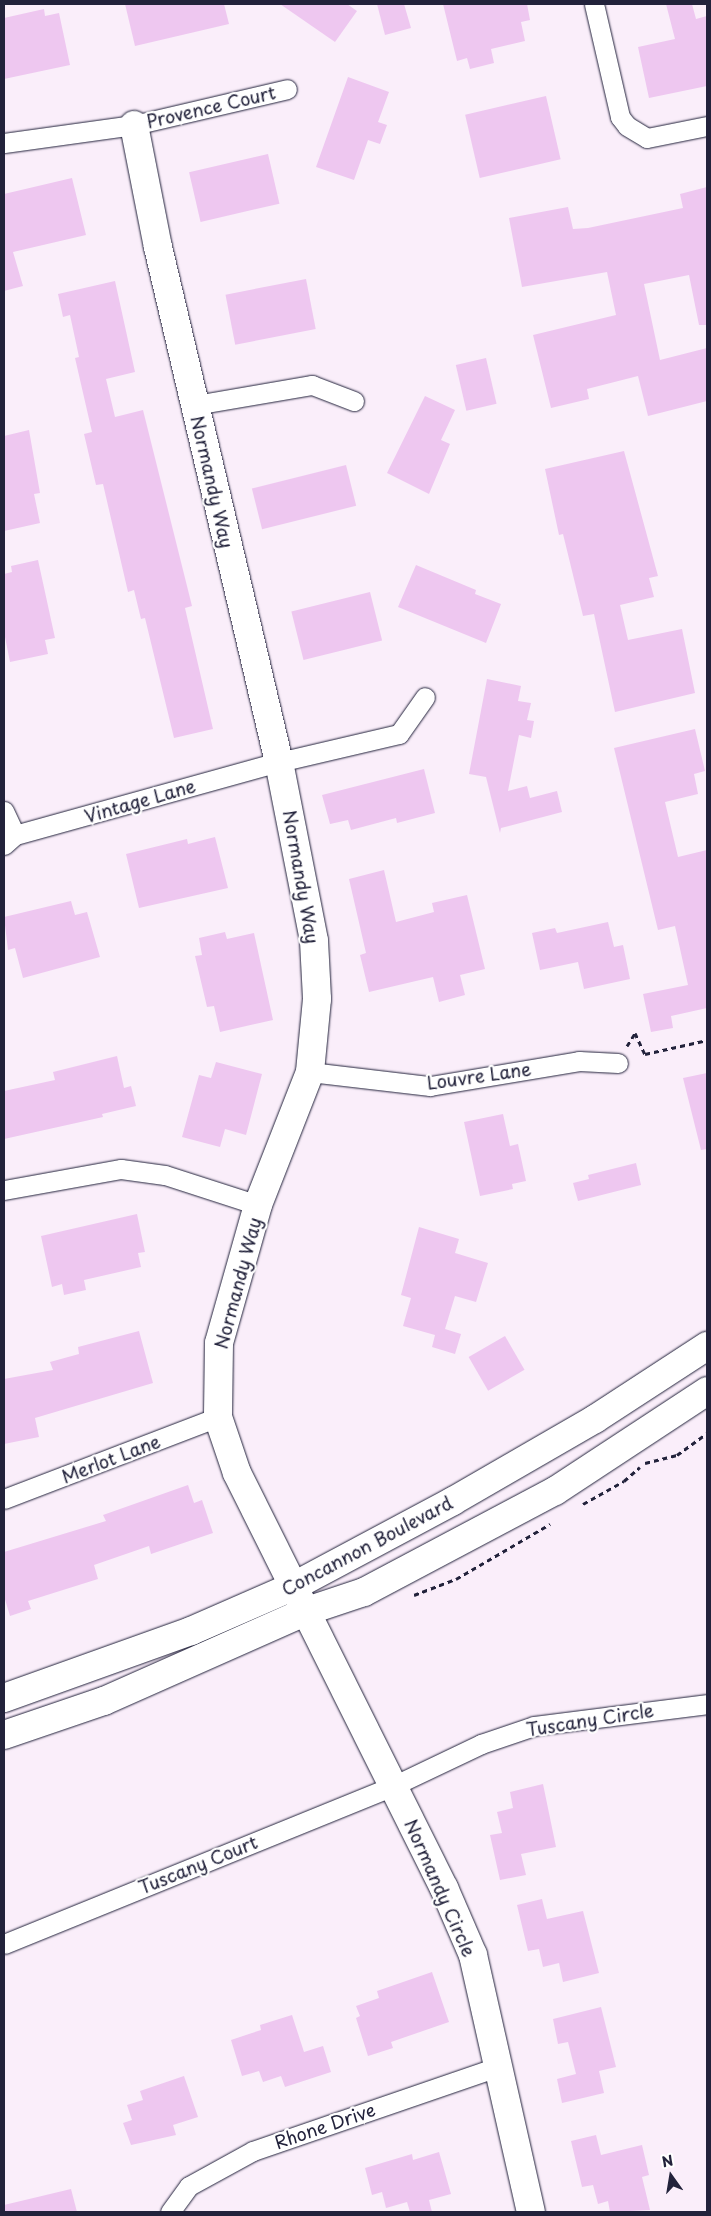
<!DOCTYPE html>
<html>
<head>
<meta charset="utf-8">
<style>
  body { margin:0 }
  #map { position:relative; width:711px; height:2216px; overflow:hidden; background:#faeefa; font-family:"Playpen Sans",sans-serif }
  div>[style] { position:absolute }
  .building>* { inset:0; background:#eec7f0; transform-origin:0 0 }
  .path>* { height:3px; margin-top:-1.5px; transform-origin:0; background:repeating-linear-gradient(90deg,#22223b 0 5px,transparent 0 9px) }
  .roads { filter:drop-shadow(0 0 1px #22223b) drop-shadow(0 0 1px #22223b) }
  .street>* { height:19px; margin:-9.5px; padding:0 9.5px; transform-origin:9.5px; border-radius:9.5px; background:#fff }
  .secondary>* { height:28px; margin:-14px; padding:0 14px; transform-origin:14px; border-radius:14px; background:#fff }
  span { translate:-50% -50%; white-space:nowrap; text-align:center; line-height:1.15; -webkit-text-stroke:4.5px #fff; paint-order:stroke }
  .street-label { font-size:18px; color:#22223b }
  .frame { position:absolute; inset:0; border:5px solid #22223b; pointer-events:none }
  .north { position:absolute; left:646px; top:2151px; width:50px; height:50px; -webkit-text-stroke:4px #fff; paint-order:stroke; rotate:347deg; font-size:14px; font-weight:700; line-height:20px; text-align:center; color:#22223b }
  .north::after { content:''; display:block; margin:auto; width:18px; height:22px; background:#22223b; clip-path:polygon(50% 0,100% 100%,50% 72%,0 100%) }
</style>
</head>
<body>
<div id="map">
  <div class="building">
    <i style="clip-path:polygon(125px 4px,224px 4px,229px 24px,135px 46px)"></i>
    <i style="clip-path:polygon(280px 4px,347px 4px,357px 11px,335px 42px)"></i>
    <i style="clip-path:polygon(377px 4px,404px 4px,411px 28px,385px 35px)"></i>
    <i style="clip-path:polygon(443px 4px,527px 4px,530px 20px,521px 22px,525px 41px,491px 49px,494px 63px,470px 69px,467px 58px,457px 61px)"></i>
    <i style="clip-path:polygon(666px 4px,692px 4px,696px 19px,707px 16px,707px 86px,649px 98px,638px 47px,675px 39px)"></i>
    <i style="clip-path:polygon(44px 9px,45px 16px,59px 13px,70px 65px,4px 79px,4px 18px)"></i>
    <i style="clip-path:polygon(348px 77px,389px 92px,378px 122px,387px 125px,380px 144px,368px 140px,354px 180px,316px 167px)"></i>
    <i style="left:546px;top:96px;width:65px;height:83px;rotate:77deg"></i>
    <i style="left:268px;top:154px;width:51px;height:81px;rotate:77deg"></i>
    <i style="clip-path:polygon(72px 178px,86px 235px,13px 252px,23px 286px,4px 291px,4px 194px)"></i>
    <i style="clip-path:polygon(707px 187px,707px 325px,699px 325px,689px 275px,644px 284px,660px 360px,707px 348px,707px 401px,648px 416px,638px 376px,587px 389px,589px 399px,551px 408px,533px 335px,616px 315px,607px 272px,522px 287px,509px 218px,568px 207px,573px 229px,588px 228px,683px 208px,680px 194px)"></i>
    <i style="left:306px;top:279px;width:51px;height:82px;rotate:79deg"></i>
    <i style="clip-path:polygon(115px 281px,135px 372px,106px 379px,115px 417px,143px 410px,192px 606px,185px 608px,213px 729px,174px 738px,145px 618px,141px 619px,134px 590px,128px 592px,103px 484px,96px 485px,84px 434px,92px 432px,75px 358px,79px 357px,70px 315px,63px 317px,58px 294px)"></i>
    <i style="left:486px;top:358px;width:47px;height:31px;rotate:77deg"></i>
    <i style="clip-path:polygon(425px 396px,455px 410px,441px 440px,450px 444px,429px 494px,387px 473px)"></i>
    <i style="clip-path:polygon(29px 430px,40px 493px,34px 494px,40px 523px,4px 531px,4px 436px)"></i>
    <i style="clip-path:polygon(624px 451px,658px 576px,649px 578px,654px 597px,620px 605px,628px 640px,682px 629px,695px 693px,615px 712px,594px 614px,583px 616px,563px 534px,559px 535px,545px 469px)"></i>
    <i style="left:346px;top:465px;width:42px;height:97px;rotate:76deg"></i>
    <i style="clip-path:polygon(38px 560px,55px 638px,45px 640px,48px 654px,10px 662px,4px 632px,4px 574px,12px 572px,11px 566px)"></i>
    <i style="clip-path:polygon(416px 565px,476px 590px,475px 594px,501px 604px,486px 643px,398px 607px)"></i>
    <i style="left:370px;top:592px;width:50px;height:81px;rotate:76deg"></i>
    <i style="clip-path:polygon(487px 679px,521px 686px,518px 701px,531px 703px,527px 720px,534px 721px,531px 738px,519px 735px,508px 791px,527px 786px,530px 798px,557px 791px,562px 812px,501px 828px,500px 833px,486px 777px,469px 774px)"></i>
    <i style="clip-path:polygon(695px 729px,705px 771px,694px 774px,698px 794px,665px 802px,678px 857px,707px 850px,707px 1008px,671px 1016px,673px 1028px,651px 1032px,643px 994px,688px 985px,675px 926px,658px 930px,614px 748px)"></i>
    <i style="clip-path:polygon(424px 769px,435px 813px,397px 823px,396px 818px,351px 830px,348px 820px,330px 824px,322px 795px)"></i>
    <i style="clip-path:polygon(215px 837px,228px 888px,139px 908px,126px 854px,187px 839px,188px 844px)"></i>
    <i style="clip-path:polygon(384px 870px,396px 922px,434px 912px,432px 903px,467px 895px,485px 969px,460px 975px,465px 995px,439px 1002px,433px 977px,369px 992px,360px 955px,366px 953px,349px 879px)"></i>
    <i style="clip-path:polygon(71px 901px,75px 915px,87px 912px,100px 957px,23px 978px,15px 948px,8px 950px,4px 917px)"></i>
    <i style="clip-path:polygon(608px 922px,614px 947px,623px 945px,630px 979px,584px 989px,578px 962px,540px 970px,532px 933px,555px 928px,557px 933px)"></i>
    <i style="clip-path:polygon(225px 932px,227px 939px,254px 933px,273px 1020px,220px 1032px,214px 1006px,207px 1007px,195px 956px,202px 955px,199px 938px)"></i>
    <i style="clip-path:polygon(117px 1056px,124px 1088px,131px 1086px,136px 1106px,102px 1114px,103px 1117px,4px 1139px,4px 1091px,55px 1080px,53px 1072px)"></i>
    <i style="clip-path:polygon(216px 1062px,262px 1074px,246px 1135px,225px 1129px,220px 1147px,182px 1137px,199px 1075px,211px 1078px)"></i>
    <i style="clip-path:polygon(707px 1073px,707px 1149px,701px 1150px,683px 1078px)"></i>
    <i style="clip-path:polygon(503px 1114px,510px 1146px,518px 1144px,526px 1181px,512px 1184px,513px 1189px,480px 1196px,464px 1122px)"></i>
    <i style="clip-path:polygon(636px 1163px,641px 1185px,578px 1201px,573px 1183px,589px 1179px,588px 1175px)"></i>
    <i style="clip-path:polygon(137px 1214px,145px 1252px,138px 1253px,141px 1267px,84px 1280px,86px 1290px,64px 1295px,62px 1284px,52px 1287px,41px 1236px)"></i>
    <i style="clip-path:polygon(419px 1227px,459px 1239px,455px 1253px,488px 1263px,476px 1302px,455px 1296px,445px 1329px,461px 1334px,455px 1354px,432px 1347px,435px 1335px,403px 1326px,411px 1298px,401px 1295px)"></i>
    <i style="clip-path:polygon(139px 1331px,153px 1383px,35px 1418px,39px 1437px,4px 1444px,4px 1379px,53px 1370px,50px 1362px,79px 1354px,78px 1347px)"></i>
    <i style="left:505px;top:1336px;width:39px;height:42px;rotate:60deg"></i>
    <i style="clip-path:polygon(188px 1485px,194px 1503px,202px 1500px,213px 1533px,151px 1554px,149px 1546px,94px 1565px,98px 1579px,28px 1601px,31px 1609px,10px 1616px,4px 1596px,4px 1552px,106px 1521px,103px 1515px)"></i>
    <i style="clip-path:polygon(543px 1784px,556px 1847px,521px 1854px,526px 1875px,500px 1880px,490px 1835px,502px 1833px,497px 1812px,513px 1808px,510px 1792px)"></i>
    <i style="clip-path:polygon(542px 1899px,547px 1919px,583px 1911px,599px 1973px,563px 1982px,559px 1963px,543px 1967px,539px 1949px,528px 1951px,517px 1905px)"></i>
    <i style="clip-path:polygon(432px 1972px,449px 2022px,391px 2042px,393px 2048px,368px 2056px,356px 2018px,360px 2016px,356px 2006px,379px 1998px,377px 1991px)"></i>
    <i style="clip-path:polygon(601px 2007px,616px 2067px,599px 2071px,604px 2093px,562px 2103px,557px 2079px,576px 2074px,568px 2042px,558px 2044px,553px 2019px)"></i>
    <i style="clip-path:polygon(292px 2015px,304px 2052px,323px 2046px,331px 2072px,285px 2087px,281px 2076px,263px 2082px,259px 2071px,242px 2076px,231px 2040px,261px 2030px,260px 2025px)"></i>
    <i style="clip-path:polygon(184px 2076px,198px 2117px,173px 2125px,176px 2135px,131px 2145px,123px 2123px,132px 2120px,127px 2105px,143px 2100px,140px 2091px)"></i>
    <i style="clip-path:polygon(596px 2135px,601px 2155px,642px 2145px,649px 2175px,642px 2177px,650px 2210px,610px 2212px,608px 2201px,598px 2204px,593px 2185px,582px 2187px,571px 2141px)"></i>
    <i style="clip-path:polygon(439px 2152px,451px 2194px,429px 2200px,432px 2212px,410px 2212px,407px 2202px,386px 2208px,382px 2192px,372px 2195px,365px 2168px,412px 2154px,413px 2160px)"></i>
    <i style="clip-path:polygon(71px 2189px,77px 2212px,4px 2212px,4px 2205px)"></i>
  </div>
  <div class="path">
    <i style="left:627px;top:1046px;width:15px;rotate:-58deg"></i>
    <i style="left:635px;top:1033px;width:23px;rotate:65deg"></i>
    <i style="left:645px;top:1054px;width:64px;rotate:-12.7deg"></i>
    <i style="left:645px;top:1463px;width:33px;rotate:-14deg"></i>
    <i style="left:677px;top:1455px;width:37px;rotate:-36deg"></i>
    <i style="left:583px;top:1504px;width:47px;rotate:-29.3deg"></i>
    <i style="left:624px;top:1481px;width:21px;rotate:-41deg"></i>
    <i style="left:414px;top:1595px;width:45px;rotate:-20.9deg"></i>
    <i style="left:456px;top:1579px;width:109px;rotate:-30.3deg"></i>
  </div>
  <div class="roads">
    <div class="street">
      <i style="left:594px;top:4px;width:116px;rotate:77deg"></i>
      <i style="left:620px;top:117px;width:11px;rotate:52deg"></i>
      <i style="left:627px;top:126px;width:23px;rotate:31deg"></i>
      <i style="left:647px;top:138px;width:61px;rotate:-11.3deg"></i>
      <i style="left:4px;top:143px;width:131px;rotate:-7.9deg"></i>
      <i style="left:134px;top:125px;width:157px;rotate:-13.2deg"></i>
      <i style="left:195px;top:405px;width:119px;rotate:-9.7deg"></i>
      <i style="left:312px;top:385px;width:45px;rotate:20.9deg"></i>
      <i style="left:4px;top:811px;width:26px;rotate:65deg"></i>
      <i style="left:4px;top:845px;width:15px;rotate:-42deg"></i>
      <i style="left:15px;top:835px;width:274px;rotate:-15.5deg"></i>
      <i style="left:279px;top:762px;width:123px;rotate:-13.1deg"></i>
      <i style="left:399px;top:734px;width:45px;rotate:-54.9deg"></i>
      <i style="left:310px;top:1072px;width:121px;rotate:6.7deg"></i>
      <i style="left:430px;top:1086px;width:151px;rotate:-9.5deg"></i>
      <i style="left:579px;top:1061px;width:39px;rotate:3deg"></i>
      <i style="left:4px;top:1190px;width:119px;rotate:-10.2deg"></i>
      <i style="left:121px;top:1169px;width:44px;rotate:7.8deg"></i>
      <i style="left:165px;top:1175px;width:98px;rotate:17.9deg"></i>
      <i style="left:4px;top:1499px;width:229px;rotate:-21deg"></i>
      <i style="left:4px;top:1944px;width:420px;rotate:-22.1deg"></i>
      <i style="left:393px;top:1786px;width:98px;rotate:-25.5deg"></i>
      <i style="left:481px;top:1744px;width:56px;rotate:-18.8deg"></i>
      <i style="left:534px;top:1726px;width:174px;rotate:-7.2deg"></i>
      <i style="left:170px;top:2212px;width:32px;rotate:-54deg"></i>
      <i style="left:189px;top:2186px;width:73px;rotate:-28.7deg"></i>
      <i style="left:253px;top:2151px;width:258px;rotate:-19deg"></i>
    </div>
    <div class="secondary">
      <i style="left:134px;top:125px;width:124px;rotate:78.9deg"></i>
      <i style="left:158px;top:247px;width:529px;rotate:76.78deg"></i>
      <i style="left:279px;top:762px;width:182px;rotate:78.9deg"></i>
      <i style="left:314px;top:941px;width:58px;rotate:87deg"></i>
      <i style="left:317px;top:999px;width:73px;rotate:95.5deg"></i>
      <i style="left:310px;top:1072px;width:143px;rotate:111.4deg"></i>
      <i style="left:258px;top:1205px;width:143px;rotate:105.8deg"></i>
      <i style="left:219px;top:1343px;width:74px;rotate:90.8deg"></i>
      <i style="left:218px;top:1417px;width:59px;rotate:71.3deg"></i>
      <i style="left:237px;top:1473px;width:464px;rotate:63.5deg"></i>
      <i style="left:444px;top:1888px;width:73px;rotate:66.6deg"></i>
      <i style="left:473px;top:1955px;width:263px;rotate:77.3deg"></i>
      <i style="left:4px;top:1698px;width:199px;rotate:-19.7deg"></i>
      <i style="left:191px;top:1631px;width:112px;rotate:-23.6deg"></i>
      <i style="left:294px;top:1586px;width:180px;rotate:-28.1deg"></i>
      <i style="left:453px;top:1501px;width:164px;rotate:-30deg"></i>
      <i style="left:595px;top:1419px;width:134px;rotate:-33.1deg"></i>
      <i style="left:4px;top:1735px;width:106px;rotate:-18.8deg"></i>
      <i style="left:104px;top:1701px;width:222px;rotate:-23.9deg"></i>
      <i style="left:307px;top:1611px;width:60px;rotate:-18.4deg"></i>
      <i style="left:364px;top:1592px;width:216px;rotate:-27.9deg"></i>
      <i style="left:555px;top:1491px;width:182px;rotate:-33.3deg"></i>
    </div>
  </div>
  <div class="street-label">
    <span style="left:211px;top:107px;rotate:-13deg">Provence Court</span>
    <span style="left:212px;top:482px;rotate:77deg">Normandy Way</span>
    <span style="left:140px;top:801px;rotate:-16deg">Vintage Lane</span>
    <span style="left:301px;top:877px;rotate:80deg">Normandy Way</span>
    <span style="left:479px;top:1076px;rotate:-8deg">Louvre Lane</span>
    <span style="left:238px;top:1283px;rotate:-75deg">Normandy Way</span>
    <span style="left:111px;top:1459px;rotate:-21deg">Merlot Lane</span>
    <span style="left:367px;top:1546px;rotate:-28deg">Concannon Boulevard</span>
    <span style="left:590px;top:1720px;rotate:-9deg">Tuscany Circle</span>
    <span style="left:198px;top:1865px;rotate:-22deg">Tuscany Court</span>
    <span style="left:440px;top:1888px;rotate:66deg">Normandy Circle</span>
    <span style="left:325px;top:2126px;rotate:-19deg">Rhone Drive</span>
  </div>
  <div class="frame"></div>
  <div class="north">N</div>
</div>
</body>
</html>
